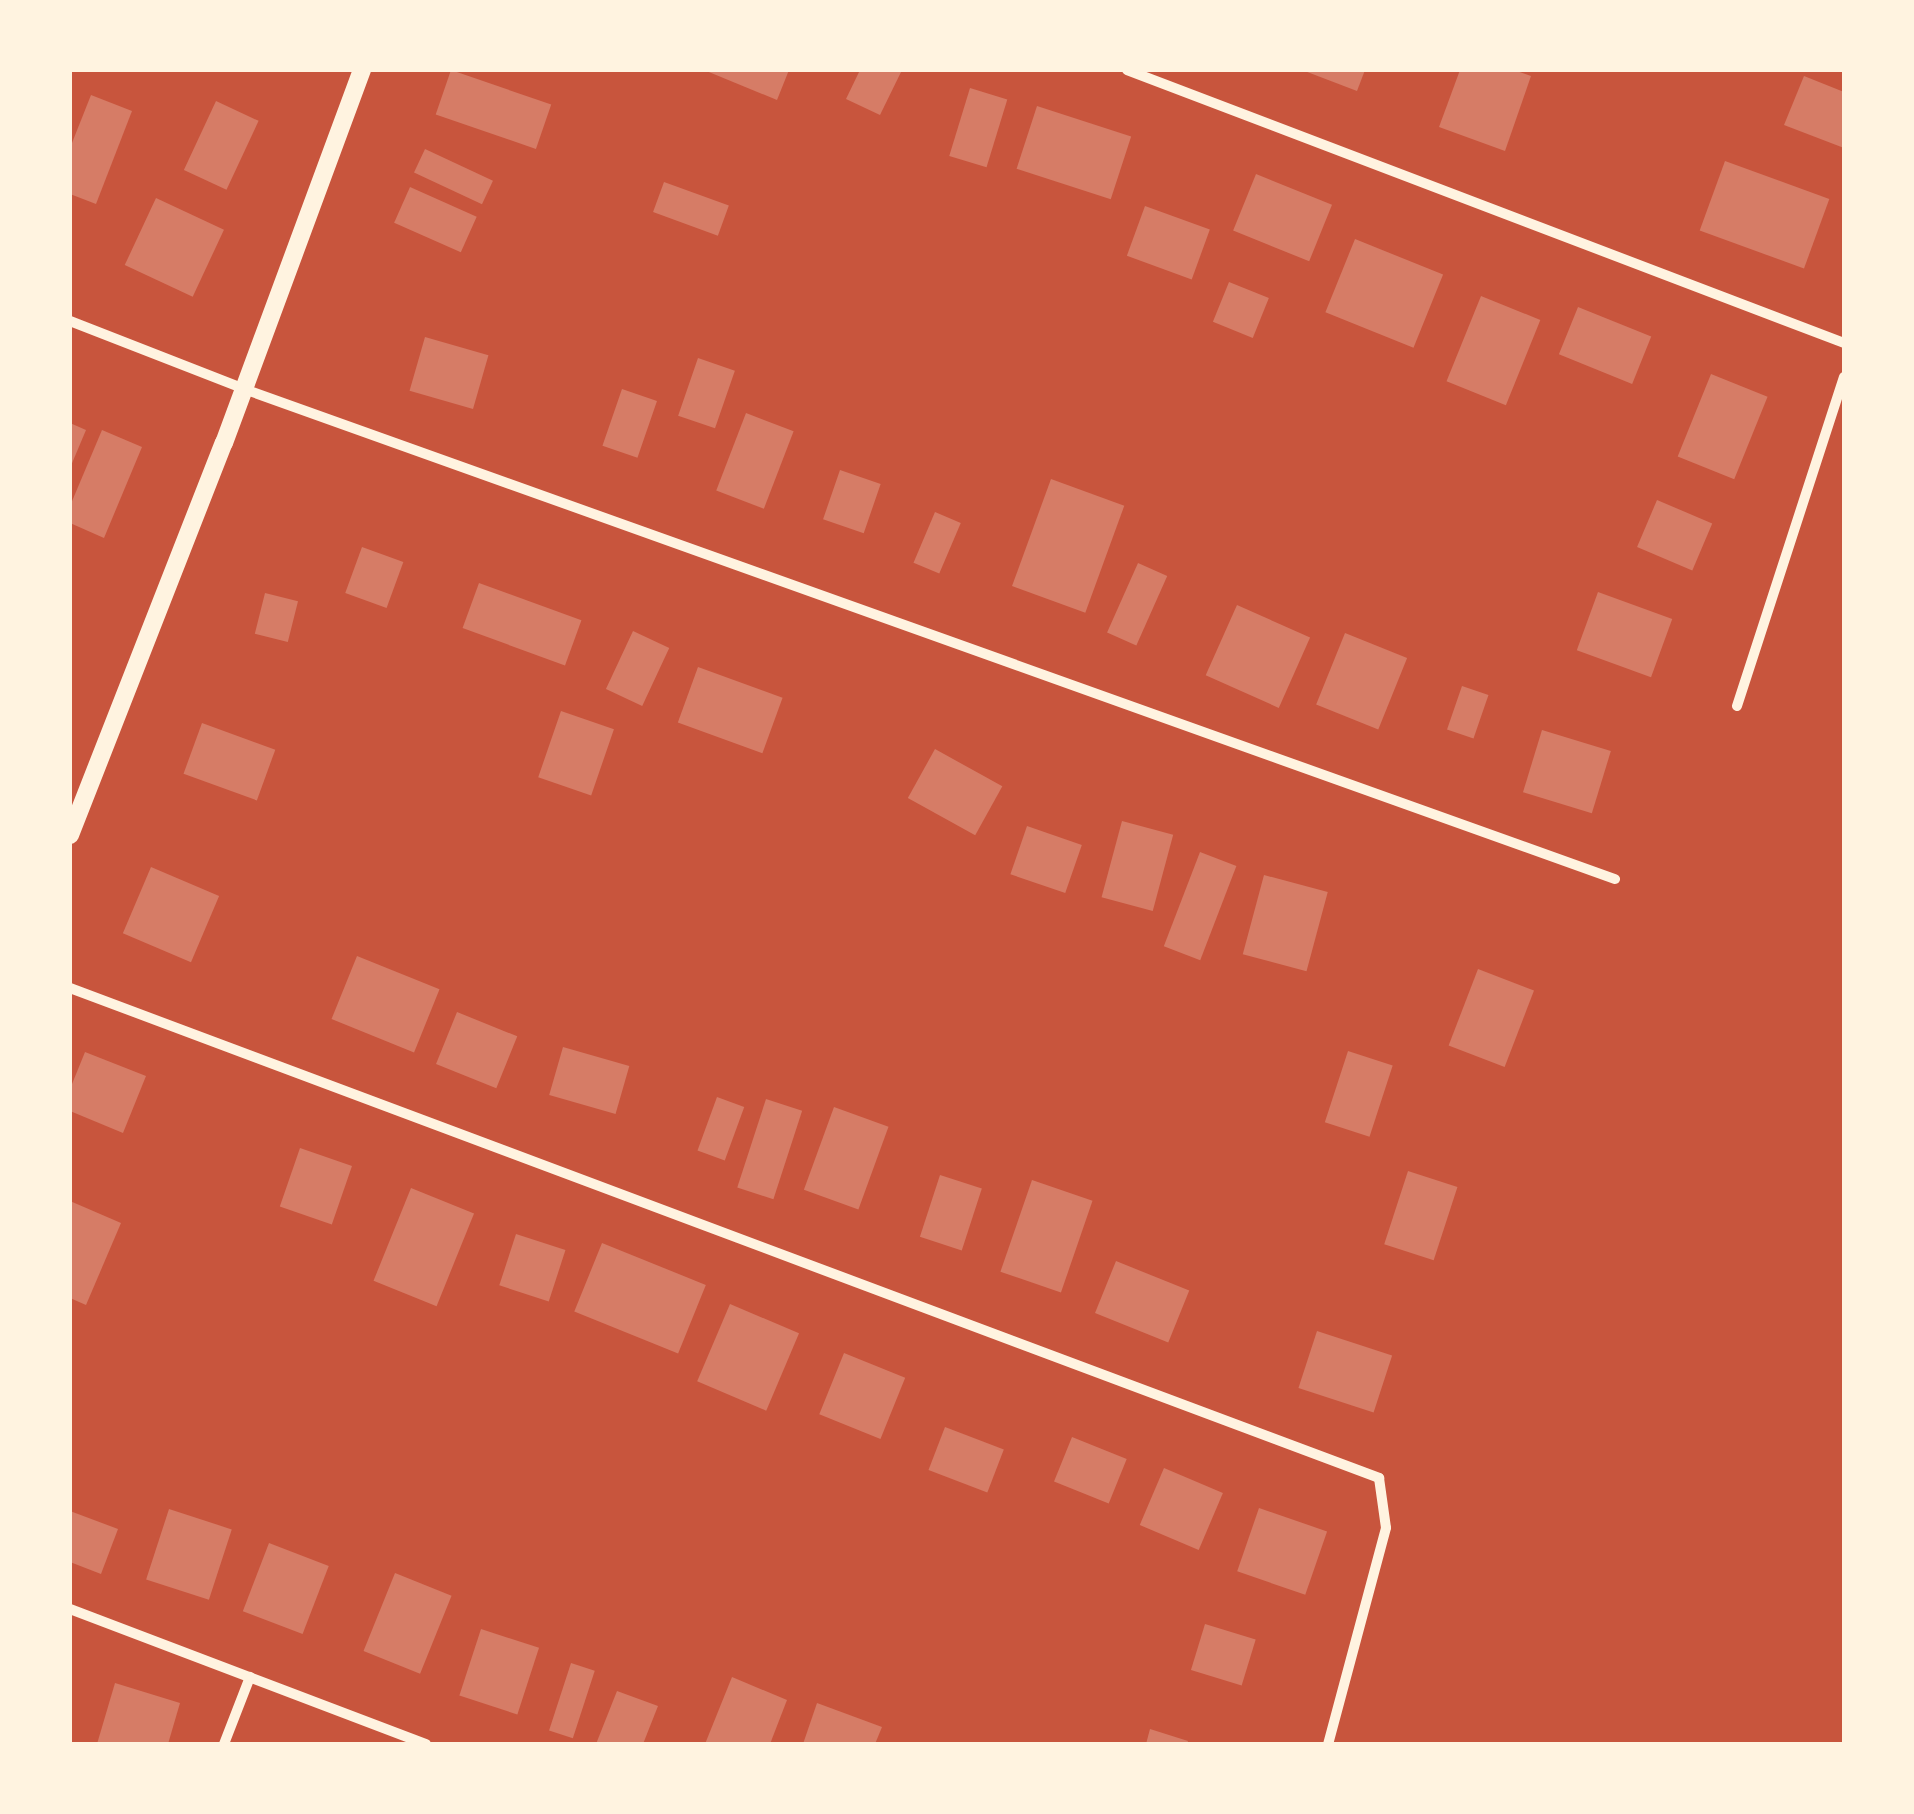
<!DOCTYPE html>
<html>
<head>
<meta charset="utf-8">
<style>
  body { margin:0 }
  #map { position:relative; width:1914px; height:1814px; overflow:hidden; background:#c8553d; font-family:"Fira Sans Condensed",sans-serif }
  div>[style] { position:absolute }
  .building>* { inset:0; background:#d67c66; transform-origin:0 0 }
  .minor>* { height:10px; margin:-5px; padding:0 5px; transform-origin:5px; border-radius:5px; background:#fff3e0 }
  .tertiary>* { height:18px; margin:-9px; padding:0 9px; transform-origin:9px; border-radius:9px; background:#fff3e0 }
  span { translate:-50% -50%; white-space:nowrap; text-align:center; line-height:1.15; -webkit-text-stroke:8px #fff3e0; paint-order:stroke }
  .frame { position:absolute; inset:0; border:72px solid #fff3e0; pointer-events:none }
</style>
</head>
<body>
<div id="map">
  <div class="building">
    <i style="left:451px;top:70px;width:106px;height:47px;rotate:19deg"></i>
    <i style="clip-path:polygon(704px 70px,789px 70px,777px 100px)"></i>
    <i style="clip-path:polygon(860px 70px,902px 70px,880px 115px,846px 99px)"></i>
    <i style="clip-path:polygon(1302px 70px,1365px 70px,1357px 91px)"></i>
    <i style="clip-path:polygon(1460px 70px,1514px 70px,1531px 76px,1505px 151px,1439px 127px)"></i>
    <i style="clip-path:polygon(1804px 76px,1844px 92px,1844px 148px,1784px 125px)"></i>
    <i style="left:970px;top:88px;width:39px;height:71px;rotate:17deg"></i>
    <i style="clip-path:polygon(91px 95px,132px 111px,96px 204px,70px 194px,70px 148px)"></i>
    <i style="left:216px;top:101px;width:47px;height:76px;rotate:25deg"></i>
    <i style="left:1037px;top:106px;width:99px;height:66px;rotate:18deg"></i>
    <i style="left:425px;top:149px;width:75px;height:26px;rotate:25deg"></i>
    <i style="left:1725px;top:161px;width:111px;height:74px;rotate:20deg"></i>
    <i style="left:1256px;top:174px;width:82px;height:61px;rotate:22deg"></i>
    <i style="left:664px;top:182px;width:69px;height:32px;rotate:20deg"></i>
    <i style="left:410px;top:187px;width:73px;height:39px;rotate:24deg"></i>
    <i style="left:156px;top:198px;width:75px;height:74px;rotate:25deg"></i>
    <i style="left:1145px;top:206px;width:69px;height:53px;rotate:20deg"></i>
    <i style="left:1355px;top:239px;width:95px;height:79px;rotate:22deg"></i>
    <i style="left:1229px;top:282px;width:43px;height:43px;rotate:22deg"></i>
    <i style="left:1481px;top:296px;width:64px;height:92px;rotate:22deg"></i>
    <i style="left:1578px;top:307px;width:79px;height:51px;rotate:22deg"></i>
    <i style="left:425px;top:337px;width:66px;height:56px;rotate:16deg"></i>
    <i style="left:698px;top:358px;width:39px;height:61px;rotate:19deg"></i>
    <i style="left:1711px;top:374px;width:61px;height:89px;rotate:22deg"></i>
    <i style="left:622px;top:389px;width:37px;height:60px;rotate:19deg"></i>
    <i style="left:746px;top:413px;width:51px;height:83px;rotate:21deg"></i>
    <i style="clip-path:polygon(70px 423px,86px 430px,70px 468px)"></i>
    <i style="clip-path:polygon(102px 430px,142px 447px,104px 538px,70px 523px,70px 506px)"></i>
    <i style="left:840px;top:470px;width:43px;height:52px;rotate:19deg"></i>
    <i style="left:1051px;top:479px;width:78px;height:114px;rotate:20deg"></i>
    <i style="left:1657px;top:500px;width:60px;height:51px;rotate:23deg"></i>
    <i style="left:935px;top:512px;width:28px;height:55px;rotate:23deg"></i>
    <i style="left:362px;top:547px;width:44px;height:49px;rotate:20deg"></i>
    <i style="left:1138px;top:563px;width:32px;height:76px;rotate:24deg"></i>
    <i style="left:479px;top:583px;width:109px;height:48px;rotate:20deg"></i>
    <i style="left:1598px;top:592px;width:79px;height:62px;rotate:20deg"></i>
    <i style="left:265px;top:593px;width:34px;height:42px;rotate:14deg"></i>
    <i style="left:1237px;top:605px;width:80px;height:77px;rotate:24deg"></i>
    <i style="left:633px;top:631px;width:40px;height:64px;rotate:25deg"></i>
    <i style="left:1345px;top:633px;width:67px;height:77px;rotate:22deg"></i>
    <i style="left:698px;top:667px;width:90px;height:59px;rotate:20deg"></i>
    <i style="left:1462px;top:686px;width:28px;height:46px;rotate:19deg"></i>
    <i style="left:561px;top:711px;width:56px;height:70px;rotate:19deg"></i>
    <i style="left:202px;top:723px;width:78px;height:54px;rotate:20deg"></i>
    <i style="left:1542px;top:730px;width:72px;height:65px;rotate:17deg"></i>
    <i style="left:935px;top:749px;width:77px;height:56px;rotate:29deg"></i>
    <i style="left:1122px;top:821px;width:53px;height:79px;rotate:15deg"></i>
    <i style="left:1027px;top:826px;width:58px;height:51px;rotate:19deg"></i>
    <i style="left:1200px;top:852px;width:39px;height:101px;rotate:21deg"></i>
    <i style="left:151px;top:867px;width:74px;height:72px;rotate:23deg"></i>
    <i style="left:1264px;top:875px;width:66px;height:82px;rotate:15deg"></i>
    <i style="left:357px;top:956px;width:89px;height:68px;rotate:22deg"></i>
    <i style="left:1478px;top:969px;width:60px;height:82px;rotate:21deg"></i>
    <i style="left:457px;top:1012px;width:65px;height:56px;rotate:22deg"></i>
    <i style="left:563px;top:1047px;width:69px;height:50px;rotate:16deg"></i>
    <i style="left:1348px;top:1051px;width:47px;height:75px;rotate:18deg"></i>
    <i style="clip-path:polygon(85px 1052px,146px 1076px,123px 1133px,70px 1111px,70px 1089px)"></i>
    <i style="left:717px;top:1097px;width:29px;height:57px;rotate:20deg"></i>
    <i style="left:766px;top:1099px;width:38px;height:93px;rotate:18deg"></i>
    <i style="left:834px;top:1107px;width:58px;height:88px;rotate:20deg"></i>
    <i style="left:300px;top:1148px;width:55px;height:62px;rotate:19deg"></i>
    <i style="left:1408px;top:1171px;width:52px;height:77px;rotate:18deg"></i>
    <i style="left:940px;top:1175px;width:44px;height:65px;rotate:18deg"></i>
    <i style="left:1032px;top:1180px;width:64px;height:97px;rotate:19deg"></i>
    <i style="left:411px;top:1188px;width:68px;height:100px;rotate:22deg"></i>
    <i style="clip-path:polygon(70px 1201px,121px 1223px,86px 1305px,70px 1298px)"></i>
    <i style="left:516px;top:1234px;width:52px;height:54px;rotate:18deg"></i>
    <i style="left:602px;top:1243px;width:112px;height:74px;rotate:22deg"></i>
    <i style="left:1116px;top:1261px;width:79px;height:56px;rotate:22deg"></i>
    <i style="left:730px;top:1304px;width:75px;height:84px;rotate:23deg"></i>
    <i style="left:1317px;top:1331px;width:79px;height:60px;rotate:18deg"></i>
    <i style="left:844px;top:1353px;width:66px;height:66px;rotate:22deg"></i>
    <i style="left:945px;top:1427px;width:63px;height:46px;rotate:21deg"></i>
    <i style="left:1072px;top:1437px;width:59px;height:48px;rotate:22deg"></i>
    <i style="left:1164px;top:1468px;width:64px;height:62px;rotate:23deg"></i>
    <i style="left:1259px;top:1508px;width:72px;height:67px;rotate:19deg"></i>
    <i style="left:169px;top:1509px;width:66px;height:74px;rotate:18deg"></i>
    <i style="clip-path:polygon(70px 1511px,118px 1529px,101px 1574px,70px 1562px)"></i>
    <i style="left:269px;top:1543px;width:64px;height:73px;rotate:21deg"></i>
    <i style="left:395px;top:1573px;width:61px;height:84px;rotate:22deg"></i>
    <i style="left:1205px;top:1624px;width:53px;height:48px;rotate:17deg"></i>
    <i style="left:481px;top:1629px;width:61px;height:70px;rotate:18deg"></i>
    <i style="left:571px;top:1663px;width:25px;height:71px;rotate:18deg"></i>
    <i style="clip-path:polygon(732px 1677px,787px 1700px,770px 1744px,705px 1744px)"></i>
    <i style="clip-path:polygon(115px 1683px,180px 1703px,168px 1744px,97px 1744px)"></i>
    <i style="clip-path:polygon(617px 1691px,658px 1706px,643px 1744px,596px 1744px)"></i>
    <i style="clip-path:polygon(817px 1703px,882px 1727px,875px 1744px,803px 1744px)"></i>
    <i style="clip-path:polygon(1150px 1729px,1188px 1741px,1187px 1744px,1146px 1744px)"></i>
  </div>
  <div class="minor">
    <i style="left:1127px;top:70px;width:767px;rotate:20.84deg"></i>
    <i style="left:70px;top:321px;width:187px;rotate:21.3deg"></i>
    <i style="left:244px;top:389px;width:1456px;rotate:19.67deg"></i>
    <i style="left:1737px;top:706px;width:346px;rotate:-72deg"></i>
    <i style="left:70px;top:988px;width:1398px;rotate:20.52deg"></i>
    <i style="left:1379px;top:1478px;width:50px;rotate:82deg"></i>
    <i style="left:1386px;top:1528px;width:224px;rotate:105deg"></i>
    <i style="left:70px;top:1609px;width:381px;rotate:20.8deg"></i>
    <i style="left:224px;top:1744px;width:72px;rotate:-68.8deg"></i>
  </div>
  <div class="tertiary">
    <i style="left:70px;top:835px;width:421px;rotate:-68.6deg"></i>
    <i style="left:224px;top:443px;width:398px;rotate:-69.7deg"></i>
  </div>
  <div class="frame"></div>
</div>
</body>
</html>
